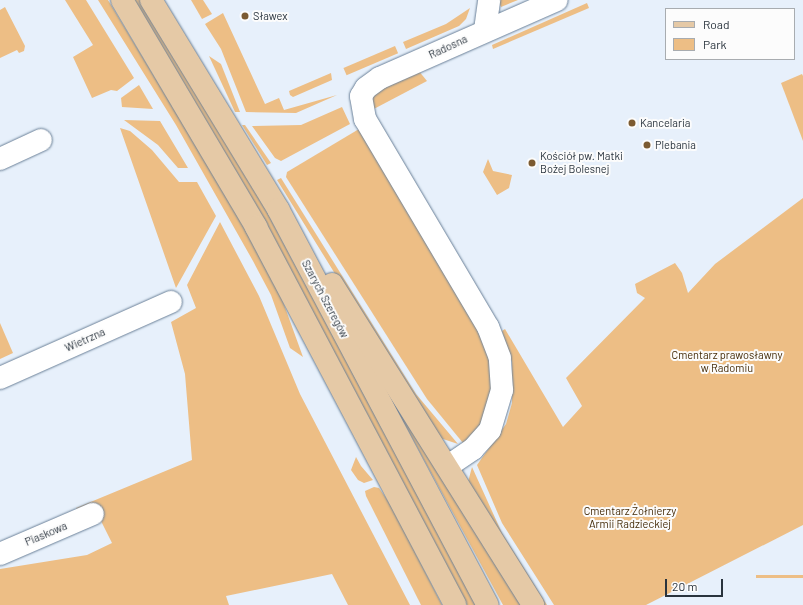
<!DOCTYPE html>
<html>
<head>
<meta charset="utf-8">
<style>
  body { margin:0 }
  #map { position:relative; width:803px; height:605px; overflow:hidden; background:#e7f0fb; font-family:Barlow,sans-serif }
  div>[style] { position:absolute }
  .green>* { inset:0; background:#edbe85; transform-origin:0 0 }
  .roads { filter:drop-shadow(0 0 1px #6a8098) drop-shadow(0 0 1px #6a8098) }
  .minor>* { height:22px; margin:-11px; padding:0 11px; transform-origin:11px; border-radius:11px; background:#fff }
  .major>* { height:22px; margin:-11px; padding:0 11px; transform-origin:11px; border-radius:11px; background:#e5c9a6 }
  .dots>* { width:11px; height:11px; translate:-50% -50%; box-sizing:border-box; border:2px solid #fcfcfc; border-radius:50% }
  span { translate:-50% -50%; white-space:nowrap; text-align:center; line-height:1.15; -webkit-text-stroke:4px #fcfcfc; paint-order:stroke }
  .poi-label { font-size:11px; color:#29333d }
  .left { translate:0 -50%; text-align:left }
  .street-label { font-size:11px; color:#29333d }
  .park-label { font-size:11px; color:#442b08 }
  .legend { position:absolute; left:665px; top:8px; width:130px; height:52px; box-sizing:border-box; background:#fcfcfc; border:1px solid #a8acb0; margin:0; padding:5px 7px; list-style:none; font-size:12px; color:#29333d }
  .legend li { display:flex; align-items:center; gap:8px; height:20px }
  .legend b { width:20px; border:1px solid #a8acb0 }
  .scale { position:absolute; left:665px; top:579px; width:58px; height:18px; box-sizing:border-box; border:2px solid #29333d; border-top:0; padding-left:5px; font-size:12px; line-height:14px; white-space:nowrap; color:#29333d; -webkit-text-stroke:3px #fcfcfc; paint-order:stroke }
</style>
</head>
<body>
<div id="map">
  <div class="green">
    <i style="clip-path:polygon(65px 0,86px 0,134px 78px,117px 91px,111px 90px,92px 98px,73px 57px,93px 45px)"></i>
    <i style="clip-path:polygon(98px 0,108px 0,232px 205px,282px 299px,303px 357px,290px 348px,271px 295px,253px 261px,176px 125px)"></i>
    <i style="clip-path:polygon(134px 0,140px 0,165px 40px,259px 197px,476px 605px,467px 605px,253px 200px)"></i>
    <i style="clip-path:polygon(191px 0,203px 0,212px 14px,202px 19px)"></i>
    <i style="clip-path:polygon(498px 0,518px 0,501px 7px)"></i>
    <i style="clip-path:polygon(587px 3px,589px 8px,493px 49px,492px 45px)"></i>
    <i style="clip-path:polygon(5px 7px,25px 46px,24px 51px,19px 53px,17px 50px,0 58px,0 10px)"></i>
    <i style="clip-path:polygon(470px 8px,466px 19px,459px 26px,406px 49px,403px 42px,446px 24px)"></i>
    <i style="clip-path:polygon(223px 13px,265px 104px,279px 98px,284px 110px,337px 95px,296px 113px,246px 112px,221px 49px,205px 24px)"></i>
    <i style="left:395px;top:46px;width:8px;height:56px;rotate:67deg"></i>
    <i style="clip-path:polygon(209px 56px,221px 64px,240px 112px,235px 112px)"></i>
    <i style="clip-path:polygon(418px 70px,427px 81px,370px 111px,373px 94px)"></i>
    <i style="clip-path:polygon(331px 73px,332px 80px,293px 97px,290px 95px,289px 91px)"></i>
    <i style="clip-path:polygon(802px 74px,803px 76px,803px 141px,781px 83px)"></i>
    <i style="clip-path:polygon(139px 85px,153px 109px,122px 107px,121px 98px)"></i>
    <i style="clip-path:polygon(342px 107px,350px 124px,281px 161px,275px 158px,252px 126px,301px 125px)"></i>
    <i style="clip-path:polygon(124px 120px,160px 121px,188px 168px,178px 168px,158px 145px)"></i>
    <i style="clip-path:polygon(242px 125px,245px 125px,271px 163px,267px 165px)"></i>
    <i style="clip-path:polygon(120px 128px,130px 131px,152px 150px,179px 182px,197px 182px,216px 216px,176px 288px)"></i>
    <i style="clip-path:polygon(359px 129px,480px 330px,491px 361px,493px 388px,488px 410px,476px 433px,463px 443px,427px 399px,286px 177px,287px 172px)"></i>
    <i style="clip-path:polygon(488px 159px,493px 171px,512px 175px,509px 188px,497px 195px,483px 172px)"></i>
    <i style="clip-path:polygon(281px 178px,416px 394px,458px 444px,440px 438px,410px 395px,277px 180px)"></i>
    <i style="clip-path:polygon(803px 198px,803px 525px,646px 605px,554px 605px,502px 523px,477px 465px,506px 424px,512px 403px,512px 362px,502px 331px,505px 329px,563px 427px,582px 406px,566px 378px,645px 298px,637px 293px,635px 284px,675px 263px,682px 273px,688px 293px,715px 264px)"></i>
    <i style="clip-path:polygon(220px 222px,259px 296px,300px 394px,410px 605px,348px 605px,332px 574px,226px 596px,229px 605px,0 605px,0 569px,87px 555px,112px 543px,95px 509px,79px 512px,76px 508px,192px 460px,185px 374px,171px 322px,196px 308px,187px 285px)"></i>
    <i style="clip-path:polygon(0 323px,13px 353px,0 359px)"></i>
    <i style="clip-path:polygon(380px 379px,525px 605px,503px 605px)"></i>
    <i style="clip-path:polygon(356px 457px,361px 466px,373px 480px,364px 483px,358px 480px,351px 470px)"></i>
    <i style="clip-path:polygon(472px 467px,502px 533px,547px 605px,542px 605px,468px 482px)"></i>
    <i style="clip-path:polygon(374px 487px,379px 488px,391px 505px,442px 605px,421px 605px,366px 496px,365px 491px)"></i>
    <i style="left:803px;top:575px;width:3px;height:47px;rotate:90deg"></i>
  </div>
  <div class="roads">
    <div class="minor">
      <i style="left:485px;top:30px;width:30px;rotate:-82deg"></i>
      <i style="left:0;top:159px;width:45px;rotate:-24.9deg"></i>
      <i style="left:0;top:378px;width:187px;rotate:-24deg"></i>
      <i style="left:448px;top:466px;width:30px;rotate:-34deg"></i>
      <i style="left:473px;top:449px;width:25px;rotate:-48deg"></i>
      <i style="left:490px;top:430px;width:42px;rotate:-73.3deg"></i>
      <i style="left:502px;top:390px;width:32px;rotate:-94deg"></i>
      <i style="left:500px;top:358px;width:33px;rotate:-111deg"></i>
      <i style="left:488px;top:327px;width:242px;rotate:-120.6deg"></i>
      <i style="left:365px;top:119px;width:23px;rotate:-100deg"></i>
      <i style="left:361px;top:96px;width:9px;rotate:-58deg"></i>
      <i style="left:366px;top:88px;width:17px;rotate:-36deg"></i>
      <i style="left:380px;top:78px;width:193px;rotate:-23.8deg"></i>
      <i style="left:0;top:554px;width:101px;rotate:-23.3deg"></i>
    </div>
    <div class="major">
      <i style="left:122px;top:0;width:264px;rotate:59.4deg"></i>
      <i style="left:256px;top:227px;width:427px;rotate:62.2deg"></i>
      <i style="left:151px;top:0;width:245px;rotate:58.7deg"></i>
      <i style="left:278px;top:209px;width:448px;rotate:62.1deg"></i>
      <i style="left:332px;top:284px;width:379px;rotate:57.9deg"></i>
    </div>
  </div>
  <div class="dots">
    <i style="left:245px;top:16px;background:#7c5b32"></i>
    <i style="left:632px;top:123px;background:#7c5b32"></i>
    <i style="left:647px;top:145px;background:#7c5b32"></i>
    <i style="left:532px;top:163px;background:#7c5b32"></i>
  </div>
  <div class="poi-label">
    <span class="left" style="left:253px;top:16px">Sławex</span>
    <span class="left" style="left:640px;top:123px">Kancelaria</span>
    <span class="left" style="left:655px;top:145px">Plebania</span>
    <span class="left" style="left:540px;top:163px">Kościół pw. Matki<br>Bożej Bolesnej</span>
  </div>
  <div class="street-label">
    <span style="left:448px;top:47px;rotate:-25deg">Radosna</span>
    <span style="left:325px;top:299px;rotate:62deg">Szarych Szeregów</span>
    <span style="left:85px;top:340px;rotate:-24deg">Wietrzna</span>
    <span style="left:46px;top:534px;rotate:-23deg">Piaskowa</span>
  </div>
  <div class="park-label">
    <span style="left:727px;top:362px">Cmentarz prawosławny<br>w Radomiu</span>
    <span style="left:630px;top:518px">Cmentarz Żołnierzy<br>Armii Radzieckiej</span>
  </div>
  <ul class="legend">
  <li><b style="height:5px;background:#e5c9a6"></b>Road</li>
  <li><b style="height:11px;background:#edbe85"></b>Park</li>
  </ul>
  <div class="scale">20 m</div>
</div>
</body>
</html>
